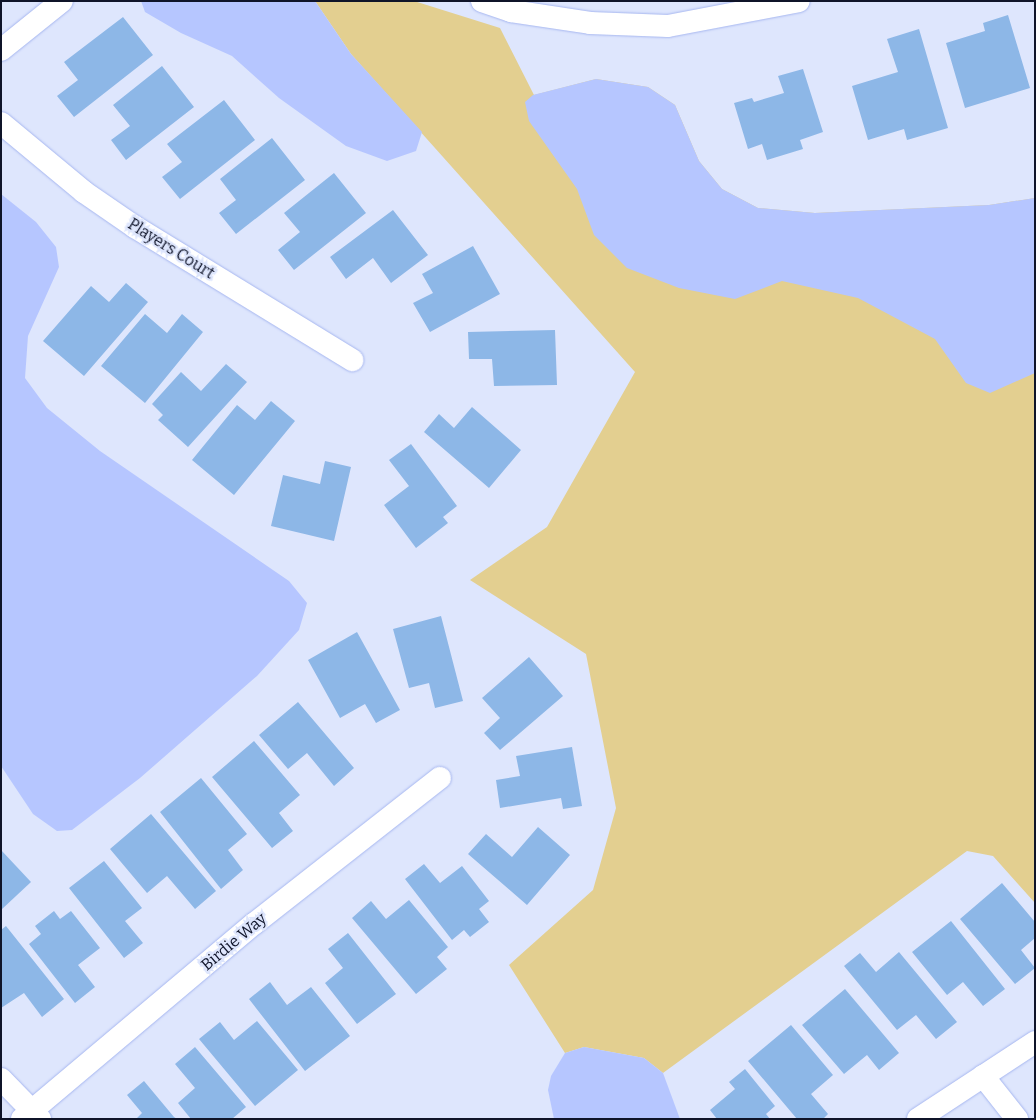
<!DOCTYPE html>
<html>
<head>
<meta charset="utf-8">
<style>
  body { margin:0 }
  #map { position:relative; width:1036px; height:1120px; overflow:hidden; background:#dee6fd; font-family:Bitter,serif }
  div>[style] { position:absolute }
  .green>* { inset:0; background:#e3cf90 }
  .water>* { inset:0; background:#b6c6ff }
  .building>* { inset:0; background:#8db7e7 }
  .roads { filter:drop-shadow(0 0 1px #a7b7f0) drop-shadow(0 0 1px #a7b7f0) }
  .minor>* { height:22px; margin:-11px; padding:0 11px; transform-origin:11px; border-radius:11px; background:#fff }
  span { translate:-50% -50%; white-space:nowrap; text-align:center; line-height:1.15; -webkit-text-stroke:4.5px #dee6fd; paint-order:stroke }
  .street-label { font-size:16px; color:#0f1429 }
  .frame { position:absolute; inset:0; border:2px solid #0f1429; pointer-events:none }
</style>
</head>
<body>
<div id="map">
  <div class="green">
    <i style="clip-path:polygon(315px 1px,414px 1px,500px 28px,534px 95px,596px 79px,648px 87px,675px 105px,699px 161px,722px 189px,758px 208px,815px 213px,989px 205px,1035px 198px,1035px 903px,993px 856px,967px 851px,663px 1073px,644px 1058px,584px 1047px,565px 1053px,509px 965px,593px 890px,616px 808px,586px 654px,470px 580px,547px 527px,635px 372px,351px 54px)"></i>
  </div>
  <div class="water">
    <i style="clip-path:polygon(141px 1px,315px 1px,351px 54px,422px 132px,416px 151px,387px 161px,346px 146px,279px 98px,232px 56px,181px 33px,145px 12px)"></i>
    <i style="clip-path:polygon(596px 79px,648px 87px,675px 105px,699px 161px,722px 189px,758px 208px,815px 213px,989px 205px,1035px 198px,1035px 373px,990px 393px,966px 383px,935px 339px,858px 298px,782px 281px,735px 299px,679px 288px,627px 268px,594px 235px,577px 189px,529px 121px,525px 102px,533px 95px)"></i>
    <i style="clip-path:polygon(1px 194px,36px 222px,56px 247px,59px 267px,28px 336px,25px 378px,47px 408px,100px 451px,289px 581px,307px 603px,299px 630px,257px 676px,140px 778px,72px 830px,57px 831px,33px 814px,1px 766px)"></i>
    <i style="clip-path:polygon(584px 1047px,644px 1058px,663px 1073px,680px 1119px,554px 1119px,548px 1090px,551px 1076px,565px 1053px)"></i>
  </div>
  <div class="building">
    <i style="clip-path:polygon(1008px 15px,1030px 88px,965px 108px,946px 43px,985px 31px,983px 23px)"></i>
    <i style="clip-path:polygon(123px 17px,153px 55px,74px 117px,57px 96px,78px 80px,64px 62px)"></i>
    <i style="clip-path:polygon(919px 29px,948px 128px,907px 140px,904px 129px,868px 140px,852px 86px,898px 72px,887px 39px)"></i>
    <i style="clip-path:polygon(162px 66px,194px 107px,126px 160px,111px 140px,130px 126px,113px 105px)"></i>
    <i style="clip-path:polygon(803px 69px,823px 132px,800px 140px,803px 149px,767px 160px,762px 144px,748px 149px,734px 103px,752px 98px,754px 102px,784px 93px,778px 76px)"></i>
    <i style="clip-path:polygon(224px 100px,255px 140px,180px 199px,162px 177px,182px 162px,167px 144px)"></i>
    <i style="clip-path:polygon(272px 138px,305px 180px,236px 234px,219px 213px,236px 200px,220px 179px)"></i>
    <i style="clip-path:polygon(334px 173px,366px 213px,294px 270px,278px 250px,300px 232px,284px 213px)"></i>
    <i style="clip-path:polygon(393px 210px,428px 255px,391px 283px,373px 258px,346px 279px,330px 257px)"></i>
    <i style="clip-path:polygon(473px 246px,500px 294px,430px 332px,413px 303px,433px 293px,422px 274px)"></i>
    <i style="clip-path:polygon(126px 283px,148px 302px,84px 376px,43px 341px,91px 286px,109px 302px)"></i>
    <i style="clip-path:polygon(145px 314px,167px 333px,182px 314px,203px 332px,145px 403px,101px 366px)"></i>
    <i style="clip-path:polygon(555px 330px,557px 385px,494px 386px,492px 359px,469px 359px,468px 332px)"></i>
    <i style="clip-path:polygon(226px 364px,247px 382px,188px 447px,158px 420px,163px 415px,152px 404px,181px 372px,201px 391px)"></i>
    <i style="clip-path:polygon(271px 401px,295px 421px,234px 495px,192px 460px,237px 405px,255px 420px)"></i>
    <i style="clip-path:polygon(472px 407px,521px 450px,489px 488px,424px 432px,439px 414px,454px 428px)"></i>
    <i style="clip-path:polygon(411px 444px,457px 506px,443px 517px,448px 523px,416px 548px,384px 505px,409px 486px,389px 460px)"></i>
    <i style="clip-path:polygon(325px 461px,351px 467px,334px 541px,271px 526px,283px 475px,320px 484px)"></i>
    <i style="clip-path:polygon(441px 616px,463px 701px,435px 708px,429px 683px,409px 688px,393px 629px)"></i>
    <i style="clip-path:polygon(357px 632px,400px 710px,376px 723px,365px 704px,340px 718px,308px 660px)"></i>
    <i style="clip-path:polygon(529px 657px,563px 696px,500px 750px,484px 733px,500px 718px,482px 698px)"></i>
    <i style="clip-path:polygon(298px 702px,354px 768px,334px 786px,307px 753px,288px 769px,259px 735px)"></i>
    <i style="clip-path:polygon(254px 741px,300px 795px,279px 813px,293px 831px,272px 848px,212px 777px)"></i>
    <i style="clip-path:polygon(572px 747px,582px 806px,563px 809px,561px 798px,500px 808px,496px 780px,520px 776px,516px 756px)"></i>
    <i style="clip-path:polygon(201px 778px,247px 834px,228px 850px,243px 870px,221px 889px,160px 812px)"></i>
    <i style="clip-path:polygon(151px 814px,216px 891px,195px 909px,167px 876px,147px 893px,110px 849px)"></i>
    <i style="clip-path:polygon(538px 827px,570px 855px,527px 905px,468px 854px,486px 834px,512px 857px)"></i>
    <i style="clip-path:polygon(1px 850px,31px 882px,1px 910px)"></i>
    <i style="clip-path:polygon(104px 861px,142px 908px,125px 921px,143px 943px,124px 958px,69px 888px)"></i>
    <i style="clip-path:polygon(424px 864px,440px 883px,462px 866px,489px 901px,479px 909px,489px 922px,470px 937px,464px 930px,452px 940px,405px 879px)"></i>
    <i style="clip-path:polygon(1002px 883px,1035px 922px,1035px 938px,1021px 950px,1035px 968px,1015px 984px,960px 919px)"></i>
    <i style="clip-path:polygon(409px 900px,448px 947px,437px 957px,447px 969px,416px 994px,352px 918px,371px 901px,386px 919px)"></i>
    <i style="clip-path:polygon(54px 911px,60px 919px,71px 911px,100px 948px,78px 965px,95px 987px,75px 1003px,29px 944px,41px 934px,35px 926px)"></i>
    <i style="clip-path:polygon(951px 921px,1005px 989px,983px 1006px,963px 982px,947px 995px,912px 952px)"></i>
    <i style="clip-path:polygon(6px 926px,64px 999px,42px 1017px,24px 993px,1px 1008px,1px 930px)"></i>
    <i style="clip-path:polygon(348px 933px,396px 994px,357px 1024px,325px 983px,343px 968px,328px 949px)"></i>
    <i style="clip-path:polygon(899px 952px,957px 1022px,936px 1039px,916px 1015px,897px 1030px,844px 966px,860px 953px,876px 972px)"></i>
    <i style="clip-path:polygon(270px 982px,287px 1005px,311px 987px,350px 1036px,305px 1071px,249px 999px)"></i>
    <i style="clip-path:polygon(845px 989px,899px 1053px,879px 1070px,867px 1055px,844px 1074px,802px 1025px)"></i>
    <i style="clip-path:polygon(257px 1021px,298px 1070px,255px 1106px,199px 1039px,220px 1022px,234px 1040px)"></i>
    <i style="clip-path:polygon(791px 1025px,833px 1075px,811px 1094px,828px 1114px,823px 1119px,797px 1119px,748px 1061px)"></i>
    <i style="clip-path:polygon(195px 1047px,246px 1107px,232px 1119px,191px 1119px,178px 1103px,195px 1088px,175px 1064px)"></i>
    <i style="clip-path:polygon(745px 1069px,775px 1106px,766px 1114px,770px 1119px,717px 1119px,710px 1110px,735px 1089px,729px 1082px)"></i>
    <i style="clip-path:polygon(144px 1081px,174px 1117px,177px 1119px,136px 1119px,142px 1113px,127px 1095px)"></i>
  </div>
  <div class="roads">
    <div class="minor">
      <i style="left:482px;top:1px;width:31px;rotate:19deg"></i>
      <i style="left:511px;top:11px;width:80px;rotate:8.6deg"></i>
      <i style="left:590px;top:23px;width:78px;rotate:2.2deg"></i>
      <i style="left:668px;top:26px;width:133px;rotate:-10.8deg"></i>
      <i style="left:1px;top:50px;width:78px;rotate:-38.8deg"></i>
      <i style="left:1px;top:123px;width:108px;rotate:39.7deg"></i>
      <i style="left:84px;top:192px;width:62px;rotate:34.5deg"></i>
      <i style="left:135px;top:227px;width:255px;rotate:31.5deg"></i>
      <i style="left:983px;top:1076px;width:55px;rotate:51.7deg"></i>
      <i style="left:1px;top:1079px;width:56px;rotate:45.7deg"></i>
      <i style="left:22px;top:1119px;width:304px;rotate:-40.1deg"></i>
      <i style="left:255px;top:923px;width:235px;rotate:-38.1deg"></i>
      <i style="left:918px;top:1119px;width:140px;rotate:-33.3deg"></i>
    </div>
  </div>
  <div class="street-label">
    <span style="left:171px;top:249px;rotate:32deg">Players Court</span>
    <span style="left:234px;top:942px;rotate:-40deg">Birdie Way</span>
  </div>
  <div class="frame"></div>
</div>
</body>
</html>
